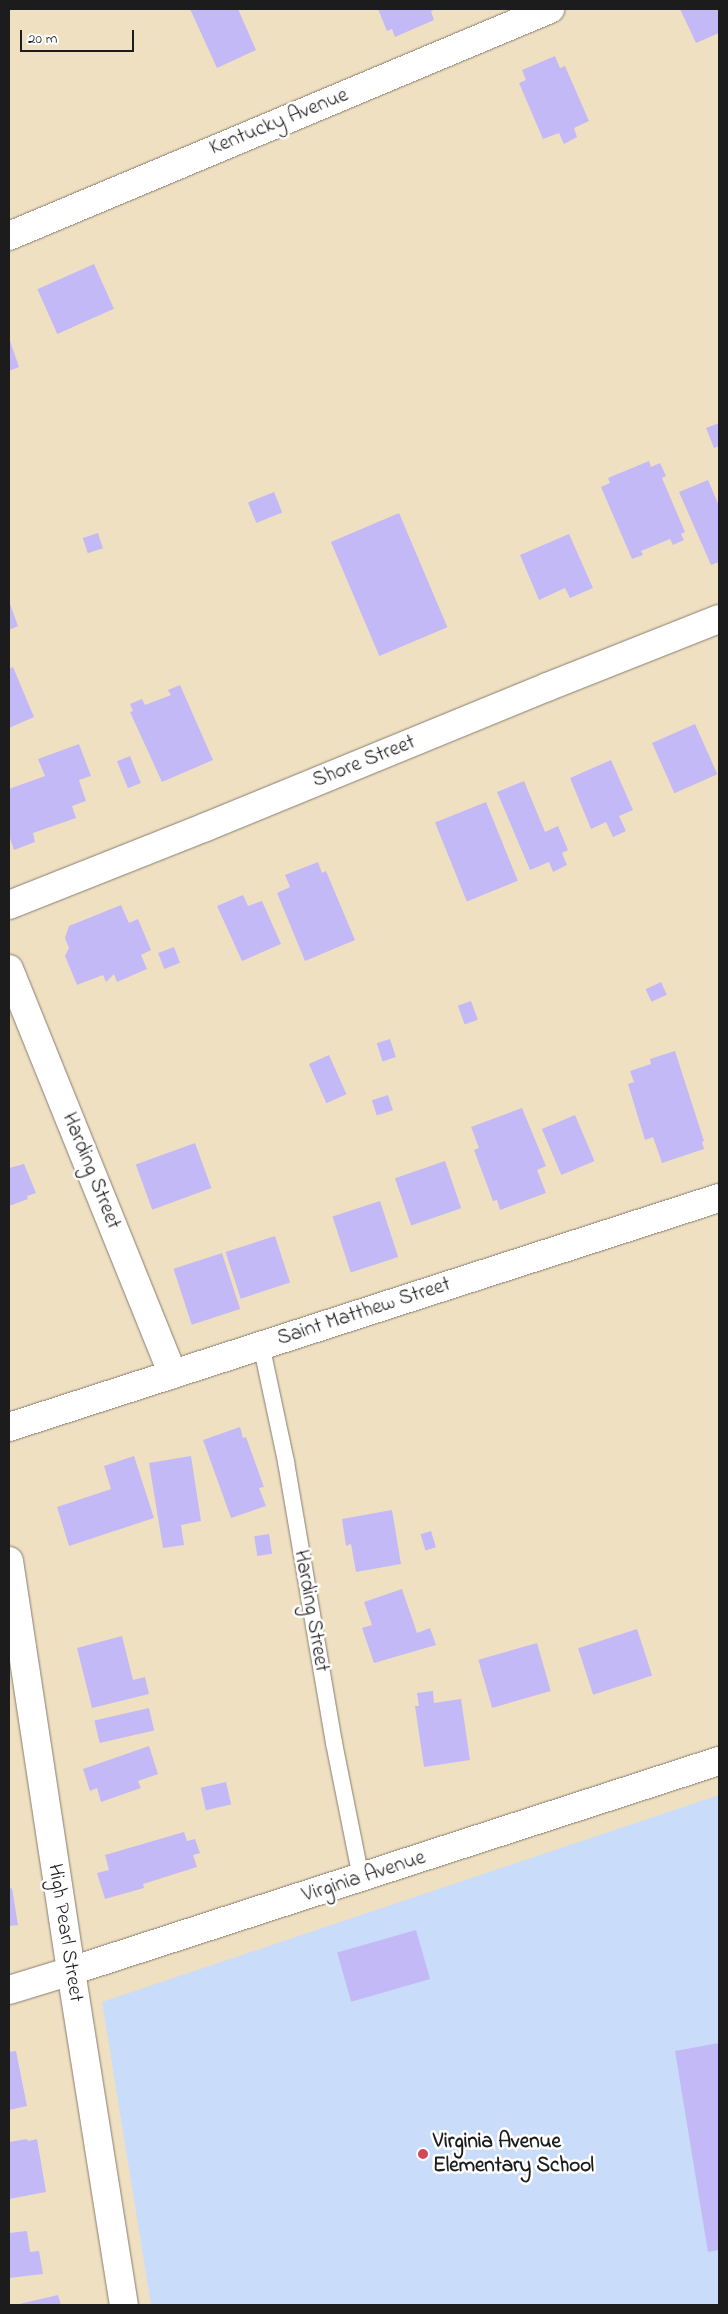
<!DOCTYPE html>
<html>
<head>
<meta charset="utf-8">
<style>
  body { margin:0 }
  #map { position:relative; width:728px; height:2314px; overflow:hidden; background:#f0e0c2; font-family:"Indie Flower",sans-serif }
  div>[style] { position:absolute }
  .built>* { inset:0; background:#c9dcf9 }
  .building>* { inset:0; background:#c3b9f6; transform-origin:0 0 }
  .roads { filter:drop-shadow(0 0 1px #867e6f) drop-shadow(0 0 1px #867e6f) }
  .service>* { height:16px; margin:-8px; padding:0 8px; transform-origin:8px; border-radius:8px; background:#fff }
  .minor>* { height:28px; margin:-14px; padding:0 14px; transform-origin:14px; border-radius:14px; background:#fff }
  .tertiary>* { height:28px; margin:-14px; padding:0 14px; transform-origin:14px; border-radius:14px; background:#fff }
  .dots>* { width:14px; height:14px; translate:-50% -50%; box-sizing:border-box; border:2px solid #fff; border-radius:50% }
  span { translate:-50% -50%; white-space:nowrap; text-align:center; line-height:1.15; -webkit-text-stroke:5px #fff; paint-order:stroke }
  .street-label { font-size:21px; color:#1c1c1c }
  .poi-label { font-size:21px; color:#1c1c1c; font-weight:700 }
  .left { translate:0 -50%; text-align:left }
  .frame { position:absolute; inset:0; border:10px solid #1c1c1c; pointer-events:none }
  .scale { position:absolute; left:20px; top:30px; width:114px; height:22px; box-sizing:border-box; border:2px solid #1c1c1c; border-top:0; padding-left:6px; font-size:15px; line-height:18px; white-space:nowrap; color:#1c1c1c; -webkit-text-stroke:4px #fff; paint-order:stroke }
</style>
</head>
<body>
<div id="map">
  <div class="built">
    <i style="clip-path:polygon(719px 1795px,719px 2305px,151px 2305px,102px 2002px)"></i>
  </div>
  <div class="building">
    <i style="clip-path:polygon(190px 9px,238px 9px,256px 50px,217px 68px)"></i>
    <i style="clip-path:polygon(378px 9px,437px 9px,431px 11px,434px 20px,395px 37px,392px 29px,387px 31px)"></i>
    <i style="clip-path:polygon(680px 9px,719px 9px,719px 33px,696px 43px)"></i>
    <i style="clip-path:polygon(555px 56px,560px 68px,565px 66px,589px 121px,574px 128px,577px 137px,564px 144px,559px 133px,543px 139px,519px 83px,526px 80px,522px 70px)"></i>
    <i style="left:94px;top:264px;width:49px;height:62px;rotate:66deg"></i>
    <i style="clip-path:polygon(9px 338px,19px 367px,9px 371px)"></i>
    <i style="clip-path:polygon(719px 423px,719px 446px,714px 448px,706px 428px)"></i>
    <i style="clip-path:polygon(649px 461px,651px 467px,660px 463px,666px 476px,662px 478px,685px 532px,681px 534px,684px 540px,673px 545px,670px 539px,641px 551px,643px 555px,632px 559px,601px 487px,610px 483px,608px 478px)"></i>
    <i style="clip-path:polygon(708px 480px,719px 506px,719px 562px,711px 565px,679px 492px)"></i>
    <i style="left:274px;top:492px;width:22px;height:28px;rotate:68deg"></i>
    <i style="left:399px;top:513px;width:124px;height:74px;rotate:67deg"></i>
    <i style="left:98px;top:533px;width:16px;height:16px;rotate:72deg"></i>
    <i style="clip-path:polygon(569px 534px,593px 588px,570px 598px,565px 588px,539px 600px,520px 555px)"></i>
    <i style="clip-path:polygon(9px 601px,18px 626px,9px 630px)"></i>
    <i style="clip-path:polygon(13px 667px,34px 717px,9px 728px,9px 669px)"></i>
    <i style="clip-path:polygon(180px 685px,213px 760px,162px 782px,130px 712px,133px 711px,130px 704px,142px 699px,145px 705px,171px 695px,168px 690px)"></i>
    <i style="left:695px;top:724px;width:55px;height:47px;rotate:66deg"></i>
    <i style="clip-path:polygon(79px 744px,91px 776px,79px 780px,86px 801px,72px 806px,76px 818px,33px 833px,35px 842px,14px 850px,9px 835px,9px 789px,45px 776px,38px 759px)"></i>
    <i style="left:130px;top:756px;width:29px;height:14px;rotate:68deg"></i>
    <i style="clip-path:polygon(611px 760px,633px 810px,619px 816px,626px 831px,613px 837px,606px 822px,591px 829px,570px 778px)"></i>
    <i style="clip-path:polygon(524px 781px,545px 832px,558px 826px,568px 850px,562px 853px,567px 865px,553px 872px,549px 862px,530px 870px,497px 792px)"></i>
    <i style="left:486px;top:802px;width:85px;height:55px;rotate:68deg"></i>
    <i style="clip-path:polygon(318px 862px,322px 873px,326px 871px,355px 940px,305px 961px,277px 893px,290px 887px,285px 875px)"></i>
    <i style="clip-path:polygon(243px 895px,248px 906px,262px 901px,281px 944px,242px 961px,217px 906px)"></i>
    <i style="clip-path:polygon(121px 905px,129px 923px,138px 919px,151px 950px,141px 955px,147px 969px,117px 982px,114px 974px,106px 982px,103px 975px,77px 985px,65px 956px,69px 948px,65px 938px,69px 926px)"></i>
    <i style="left:174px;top:947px;width:17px;height:17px;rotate:69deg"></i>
    <i style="left:661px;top:982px;width:14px;height:17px;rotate:65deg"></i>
    <i style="left:471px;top:1001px;width:20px;height:14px;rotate:70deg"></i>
    <i style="left:390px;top:1039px;width:19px;height:14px;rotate:72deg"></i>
    <i style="clip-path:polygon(675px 1051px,704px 1141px,702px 1142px,704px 1149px,662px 1163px,653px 1137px,645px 1140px,628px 1084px,634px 1082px,630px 1071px,651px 1064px,650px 1059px)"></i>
    <i style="left:329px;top:1055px;width:43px;height:22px;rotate:66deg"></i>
    <i style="left:388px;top:1095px;width:16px;height:17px;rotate:72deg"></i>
    <i style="clip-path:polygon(522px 1108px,546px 1166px,537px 1170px,546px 1193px,500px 1210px,497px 1200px,493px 1201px,474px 1150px,479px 1148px,471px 1127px)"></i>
    <i style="left:575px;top:1115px;width:50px;height:36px;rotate:67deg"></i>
    <i style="left:195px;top:1143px;width:48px;height:63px;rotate:70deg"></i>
    <i style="left:445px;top:1161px;width:50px;height:53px;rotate:71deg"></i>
    <i style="clip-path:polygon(24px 1164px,36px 1193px,27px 1196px,28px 1199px,9px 1206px,9px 1168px)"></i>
    <i style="left:380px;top:1201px;width:59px;height:50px;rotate:72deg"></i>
    <i style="left:275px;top:1236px;width:49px;height:52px;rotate:72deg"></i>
    <i style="left:222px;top:1253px;width:59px;height:51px;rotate:72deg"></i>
    <i style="clip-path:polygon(240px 1427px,243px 1438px,246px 1437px,264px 1487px,259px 1488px,266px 1506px,231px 1518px,203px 1440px)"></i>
    <i style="clip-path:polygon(134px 1456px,154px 1518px,69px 1546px,57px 1507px,111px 1489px,104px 1466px)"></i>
    <i style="clip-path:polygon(191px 1456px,201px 1521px,181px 1525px,184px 1545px,163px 1548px,149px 1463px)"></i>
    <i style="clip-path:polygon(392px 1510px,401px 1564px,356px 1572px,351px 1544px,346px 1546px,342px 1519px)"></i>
    <i style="left:431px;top:1531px;width:17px;height:11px;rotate:73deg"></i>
    <i style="left:269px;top:1534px;width:20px;height:15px;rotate:81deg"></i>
    <i style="clip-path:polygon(402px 1589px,417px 1633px,430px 1628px,436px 1645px,374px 1663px,362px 1628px,372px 1625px,364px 1602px)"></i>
    <i style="left:637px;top:1629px;width:49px;height:62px;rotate:72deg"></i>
    <i style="clip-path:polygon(122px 1636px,133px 1680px,145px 1677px,149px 1694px,92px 1708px,77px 1648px)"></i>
    <i style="left:537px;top:1643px;width:50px;height:61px;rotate:74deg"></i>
    <i style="clip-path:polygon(433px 1691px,434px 1703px,461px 1699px,470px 1760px,424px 1767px,415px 1706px,419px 1706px,417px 1693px)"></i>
    <i style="left:149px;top:1708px;width:23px;height:56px;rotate:77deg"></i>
    <i style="clip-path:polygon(149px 1746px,158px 1774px,138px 1781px,141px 1788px,101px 1802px,97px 1788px,90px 1791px,83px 1769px)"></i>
    <i style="left:226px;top:1782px;width:23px;height:26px;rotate:77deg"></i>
    <i style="clip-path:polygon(184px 1832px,187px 1841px,195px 1839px,200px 1853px,193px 1855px,197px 1867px,143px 1884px,144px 1888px,105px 1899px,97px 1873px,109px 1870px,105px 1855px)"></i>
    <i style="clip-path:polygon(12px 1888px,18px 1925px,9px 1926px,9px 1889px)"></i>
    <i style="left:416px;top:1930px;width:51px;height:82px;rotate:74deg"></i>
    <i style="clip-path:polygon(719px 2043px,719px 2250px,708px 2252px,675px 2051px)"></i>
    <i style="clip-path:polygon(16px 2051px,27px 2106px,9px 2110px,9px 2052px)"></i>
    <i style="clip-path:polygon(27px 2139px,28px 2141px,37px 2139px,46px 2192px,9px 2199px,9px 2142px)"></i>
    <i style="clip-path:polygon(27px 2231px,30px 2252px,39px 2251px,43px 2274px,9px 2278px,9px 2233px)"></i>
    <i style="clip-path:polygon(58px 2295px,61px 2305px,19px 2305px,19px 2304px)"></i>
  </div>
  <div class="roads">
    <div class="service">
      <i style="left:261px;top:1344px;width:121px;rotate:78deg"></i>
      <i style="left:286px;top:1462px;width:285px;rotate:80.3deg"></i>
      <i style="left:334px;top:1743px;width:138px;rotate:78.7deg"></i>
    </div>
    <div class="minor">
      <i style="left:9px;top:236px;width:587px;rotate:-22.76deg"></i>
      <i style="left:9px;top:905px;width:212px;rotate:-21.6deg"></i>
      <i style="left:206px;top:827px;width:369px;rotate:-22.3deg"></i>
      <i style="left:547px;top:687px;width:185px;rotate:-21.6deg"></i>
      <i style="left:9px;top:969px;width:437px;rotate:68deg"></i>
      <i style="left:9px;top:1427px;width:746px;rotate:-17.88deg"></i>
      <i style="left:9px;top:1561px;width:415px;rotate:81.4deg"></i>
      <i style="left:71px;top:1971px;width:681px;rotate:-17.96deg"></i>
    </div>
    <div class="tertiary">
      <i style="left:9px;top:1990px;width:65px;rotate:-17deg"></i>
      <i style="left:71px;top:1971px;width:338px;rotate:81deg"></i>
    </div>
  </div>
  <div class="dots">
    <i style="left:423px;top:2154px;background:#d1495b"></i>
  </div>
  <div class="street-label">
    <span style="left:279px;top:122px;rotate:-22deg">Kentucky Avenue</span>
    <span style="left:364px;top:762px;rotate:-22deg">Shore Street</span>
    <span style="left:91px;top:1171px;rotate:68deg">Harding Street</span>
    <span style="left:364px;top:1312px;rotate:-18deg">Saint Matthew Street</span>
    <span style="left:311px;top:1611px;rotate:80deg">Harding Street</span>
    <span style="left:364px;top:1877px;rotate:-18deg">Virginia Avenue</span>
    <span style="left:65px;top:1933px;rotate:81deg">High Pearl Street</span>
  </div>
  <div class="poi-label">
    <span class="left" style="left:433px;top:2154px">Virginia Avenue<br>Elementary School</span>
  </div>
  <div class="frame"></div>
  <div class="scale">20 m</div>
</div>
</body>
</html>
